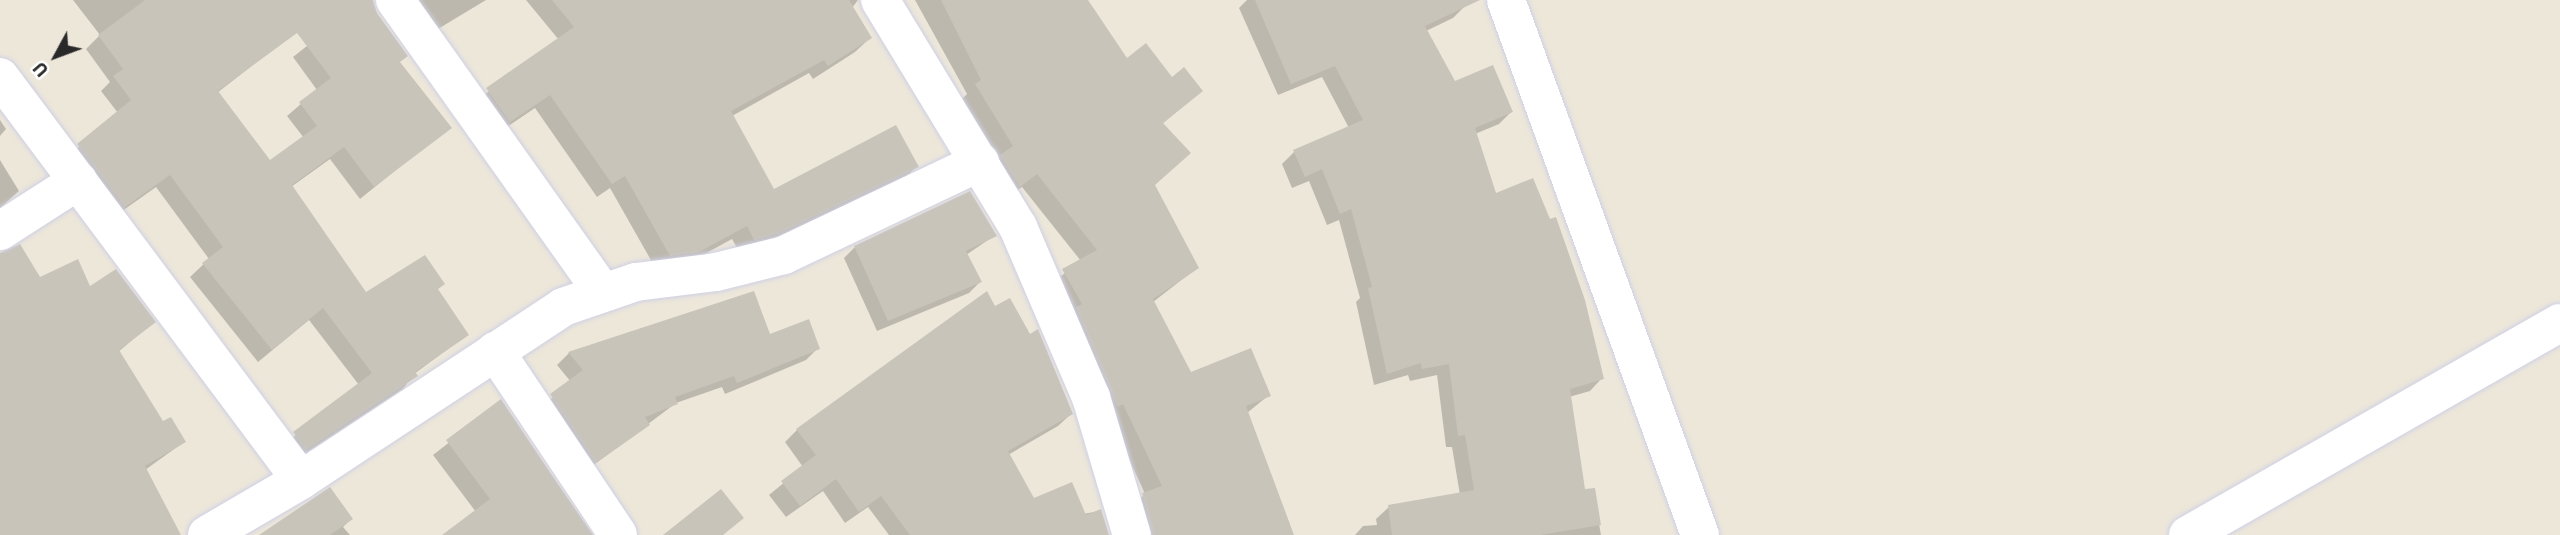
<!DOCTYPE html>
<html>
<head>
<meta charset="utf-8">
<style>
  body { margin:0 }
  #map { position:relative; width:2560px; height:535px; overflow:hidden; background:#ede7da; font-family:Barlow,sans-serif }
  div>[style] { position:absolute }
  .shadow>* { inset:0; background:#0003 }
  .building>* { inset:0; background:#c8c4ba }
  .roads { filter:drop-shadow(0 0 2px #cfd0e4) drop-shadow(0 0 2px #cfd0e4) }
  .minor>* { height:38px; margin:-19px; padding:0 19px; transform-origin:19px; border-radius:19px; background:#fff }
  span { translate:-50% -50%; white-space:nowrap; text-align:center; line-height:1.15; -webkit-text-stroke:6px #fff; paint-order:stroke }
  .north { position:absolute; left:21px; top:21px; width:70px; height:70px; -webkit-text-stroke:5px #fff; paint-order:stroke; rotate:229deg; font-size:19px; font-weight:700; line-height:28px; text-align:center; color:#292929 }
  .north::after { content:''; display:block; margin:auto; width:24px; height:32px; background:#292929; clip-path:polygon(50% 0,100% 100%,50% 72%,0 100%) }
</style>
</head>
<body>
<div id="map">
  <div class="shadow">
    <i style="clip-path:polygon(73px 0,292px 0,308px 22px,217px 93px,270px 163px,304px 138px,287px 116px,317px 90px,293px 57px,365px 0,371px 0,398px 63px,449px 127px,360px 199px,330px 159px,291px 187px,366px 295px,437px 290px,467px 335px,414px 374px,403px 389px,292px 462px,281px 447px,359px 385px,309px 320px,258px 362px,190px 277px,209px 259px,156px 187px,111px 219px,65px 159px,118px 113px,101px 91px,110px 82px,86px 49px,100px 35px)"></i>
    <i style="clip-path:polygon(419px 0,486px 0,438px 29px)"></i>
    <i style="clip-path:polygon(526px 0,858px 0,852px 8px,870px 38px,855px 52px,813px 79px,809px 73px,732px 116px,773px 191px,916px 167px,902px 181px,761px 248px,740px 253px,732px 239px,683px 266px,656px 269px,610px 188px,597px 197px,535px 108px,495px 135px,473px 103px,559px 40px)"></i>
    <i style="clip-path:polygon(915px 0,1058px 0,1127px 60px,1201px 91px,1162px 124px,1153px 186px,1197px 268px,1153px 302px,1191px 374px,1269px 395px,1247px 413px,1289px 535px,1137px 535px,1129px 509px,1145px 494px,1049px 285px,1081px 261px,1022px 187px,1005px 200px,962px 99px,967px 94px)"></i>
    <i style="clip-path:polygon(1247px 0,1463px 0,1466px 5px,1453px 18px,1426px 31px,1454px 83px,1511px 112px,1499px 124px,1475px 134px,1495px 195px,1602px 378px,1590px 391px,1569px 397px,1584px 491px,1593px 490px,1601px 535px,1355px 535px,1363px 526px,1377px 525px,1376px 519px,1389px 507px,1460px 495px,1452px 447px,1446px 447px,1437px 375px,1410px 381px,1408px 375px,1374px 385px,1356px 302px,1360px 298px,1339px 220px,1327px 225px,1309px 181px,1292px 188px,1282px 164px,1294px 152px,1349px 128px,1322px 77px,1278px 95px,1239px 8px)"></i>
    <i style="clip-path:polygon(0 120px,6px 129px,0 136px)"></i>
    <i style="clip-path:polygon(0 160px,19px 191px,0 208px)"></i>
    <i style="clip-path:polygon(994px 236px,966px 255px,980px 282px,969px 293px,877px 331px,844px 258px,855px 247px)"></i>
    <i style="clip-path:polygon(0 255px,39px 279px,89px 289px,154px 322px,118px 352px,163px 424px,184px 442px,145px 470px,179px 535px,0 535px)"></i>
    <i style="clip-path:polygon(753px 293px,769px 337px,818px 348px,806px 360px,725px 394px,722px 387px,676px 403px,583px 473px,540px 408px,571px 382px,557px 365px,569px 353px)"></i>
    <i style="clip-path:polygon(994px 309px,1071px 414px,1058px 426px,1008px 455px,1034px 500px,1083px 514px,1100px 511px,1107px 535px,889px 535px,868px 507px,845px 523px,823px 491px,786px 517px,769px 495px,803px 467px,785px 442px,797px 430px)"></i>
    <i style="clip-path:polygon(501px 402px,593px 535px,447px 535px,476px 512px,433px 455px)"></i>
    <i style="clip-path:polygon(351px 519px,343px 527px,350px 535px,262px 535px)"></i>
  </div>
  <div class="building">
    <i style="clip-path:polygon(evenodd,145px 0,373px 0,377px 13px,408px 56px,400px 62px,452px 128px,374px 187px,344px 147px,292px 185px,366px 292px,425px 255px,445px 284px,438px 289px,469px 335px,415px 372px,418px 376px,306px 450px,293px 432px,372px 373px,323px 308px,272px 350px,202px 263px,223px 247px,170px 175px,125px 207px,77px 144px,131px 100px,113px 76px,123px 69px,98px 35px,145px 0,297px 33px,331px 78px,299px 102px,317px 126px,270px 160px,218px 91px,297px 33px)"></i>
    <i style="clip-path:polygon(552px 0,849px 0,872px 38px,828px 66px,824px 60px,731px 111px,774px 189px,896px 125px,919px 167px,777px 234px,754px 240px,747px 226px,699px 252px,670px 256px,625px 176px,612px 184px,550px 95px,510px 122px,486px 88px,574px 27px)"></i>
    <i style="clip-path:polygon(941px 0,1088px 0,1127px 58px,1146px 43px,1172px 77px,1184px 67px,1203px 91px,1163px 123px,1191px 153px,1155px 185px,1199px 268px,1153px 299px,1191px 372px,1251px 348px,1271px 396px,1246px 406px,1294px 535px,1153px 535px,1142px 493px,1162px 486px,1123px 404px,1118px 407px,1116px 403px,1076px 307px,1082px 304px,1062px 269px,1097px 250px,1037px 174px,1020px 187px,1000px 155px,1013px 146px,975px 84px,981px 80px)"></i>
    <i style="clip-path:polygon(1255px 0,1480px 0,1425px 26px,1455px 81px,1493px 65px,1513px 112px,1475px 128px,1496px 193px,1533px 178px,1550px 219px,1556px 217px,1585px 300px,1604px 379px,1570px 389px,1585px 489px,1595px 488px,1601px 525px,1540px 535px,1392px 535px,1388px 505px,1474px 490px,1465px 435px,1458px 436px,1449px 364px,1422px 369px,1421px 363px,1387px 374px,1368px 288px,1372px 287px,1351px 209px,1340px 214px,1322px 169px,1305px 177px,1293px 150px,1363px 120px,1335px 66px,1291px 84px)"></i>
    <i style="clip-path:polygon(970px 191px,997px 236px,966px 251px,982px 282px,888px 321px,854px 246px)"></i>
    <i style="clip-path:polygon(20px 244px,40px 277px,78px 259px,90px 286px,116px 269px,156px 322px,119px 350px,163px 421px,171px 417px,186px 442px,145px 466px,181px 535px,0 535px,0 253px)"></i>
    <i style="clip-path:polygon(754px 291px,770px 334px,809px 319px,820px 349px,737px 383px,734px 376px,675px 397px,678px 404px,645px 417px,650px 425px,596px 463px,550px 394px,583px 370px,568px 352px)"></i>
    <i style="clip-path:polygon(987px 291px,995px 306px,1010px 298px,1030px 334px,1038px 329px,1073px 414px,1008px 451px,1034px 498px,1072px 482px,1086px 515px,1101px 509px,1109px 535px,910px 535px,881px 496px,859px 512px,836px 479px,800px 506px,781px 481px,816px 455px,796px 429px)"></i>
    <i style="clip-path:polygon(501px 399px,592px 535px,442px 535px,490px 499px,446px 440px)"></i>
    <i style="clip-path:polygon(330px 487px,353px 519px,330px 535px,259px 535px)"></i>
    <i style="clip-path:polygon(721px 489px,744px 518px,723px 535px,663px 535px)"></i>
  </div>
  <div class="roads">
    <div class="minor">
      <i style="left:395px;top:0;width:357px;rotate:54.6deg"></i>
      <i style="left:880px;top:0;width:266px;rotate:58.7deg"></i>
      <i style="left:1018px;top:227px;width:185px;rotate:66.8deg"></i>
      <i style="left:1091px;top:397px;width:144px;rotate:73.5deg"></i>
      <i style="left:1506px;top:0;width:569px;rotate:70.07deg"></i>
      <i style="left:0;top:77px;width:503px;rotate:53.24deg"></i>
      <i style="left:0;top:231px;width:93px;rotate:-32.7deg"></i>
      <i style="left:495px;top:351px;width:221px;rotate:56.2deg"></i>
      <i style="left:207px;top:535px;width:109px;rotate:-30.3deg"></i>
      <i style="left:301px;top:480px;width:314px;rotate:-33.4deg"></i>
      <i style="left:563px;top:307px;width:77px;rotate:-18.9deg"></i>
      <i style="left:636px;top:282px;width:81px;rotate:-7.1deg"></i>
      <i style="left:716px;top:272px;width:70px;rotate:-14deg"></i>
      <i style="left:784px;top:255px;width:217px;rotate:-25.4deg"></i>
      <i style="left:2188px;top:535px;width:428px;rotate:-29.7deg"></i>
    </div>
  </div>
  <div class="north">U</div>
</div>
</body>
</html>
